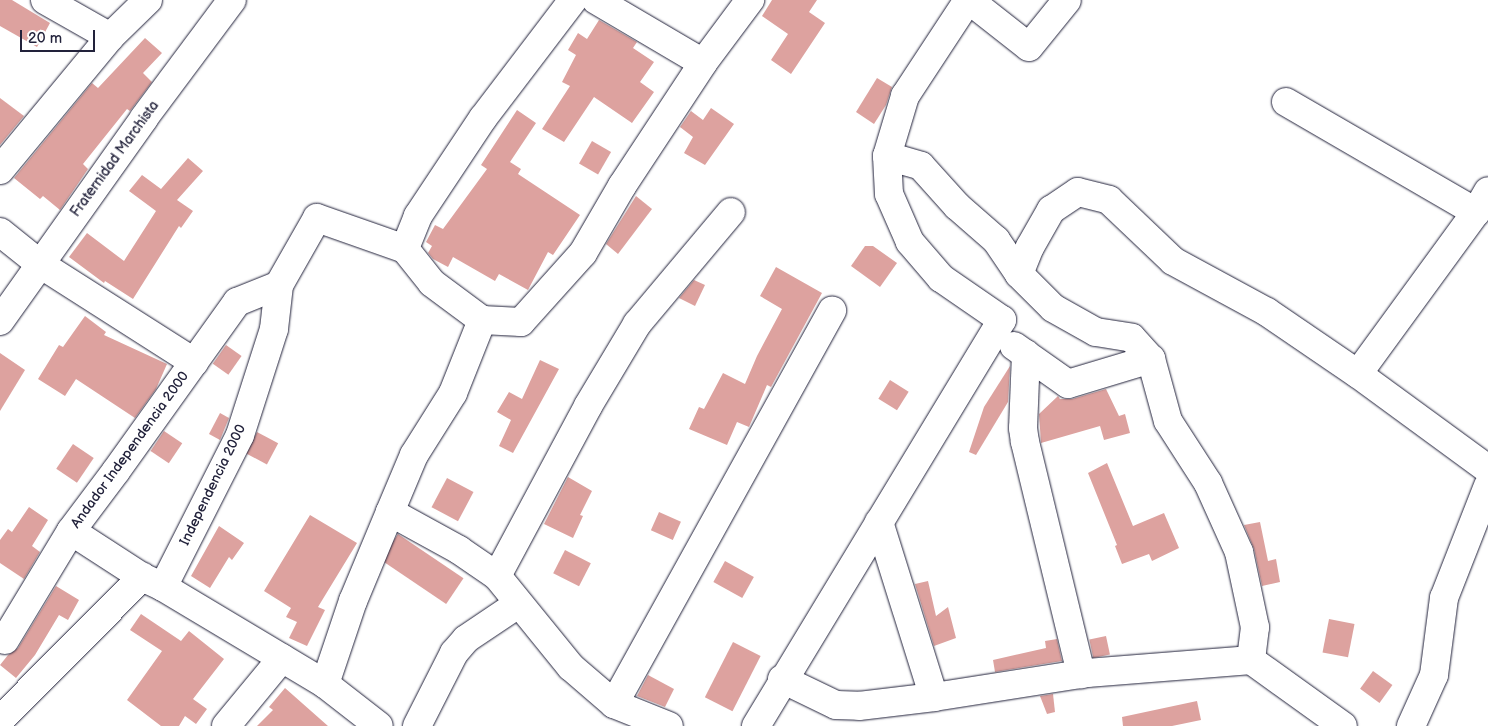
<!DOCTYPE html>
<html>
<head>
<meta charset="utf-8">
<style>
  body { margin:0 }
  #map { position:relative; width:1488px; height:726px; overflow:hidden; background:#fff; font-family:"Balsamiq Sans",sans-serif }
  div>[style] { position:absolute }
  .building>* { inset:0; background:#dda29f; transform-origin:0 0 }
  .roads { filter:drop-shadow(0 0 1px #22223b) drop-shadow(0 0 1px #22223b) }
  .minor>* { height:28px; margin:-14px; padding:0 14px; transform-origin:14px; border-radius:14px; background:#fff }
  span { translate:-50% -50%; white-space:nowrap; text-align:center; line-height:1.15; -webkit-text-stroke:4px #fff; paint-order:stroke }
  .street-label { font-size:14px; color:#22223b }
  .scale { position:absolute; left:20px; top:30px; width:75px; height:22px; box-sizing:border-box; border:2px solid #22223b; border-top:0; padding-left:6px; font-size:15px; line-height:18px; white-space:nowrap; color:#22223b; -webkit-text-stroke:4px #fff; paint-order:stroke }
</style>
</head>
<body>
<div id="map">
  <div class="building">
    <i style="clip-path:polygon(0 0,12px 0,50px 23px,37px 47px,0 26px)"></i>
    <i style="clip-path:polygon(772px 0,817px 0,809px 12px,825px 23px,791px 74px,771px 60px,788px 34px,762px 16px)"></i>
    <i style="clip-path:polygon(599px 20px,637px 42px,633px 48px,654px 62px,640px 82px,654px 92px,632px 123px,594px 97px,564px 142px,542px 129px,570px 86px,562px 82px,576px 55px,568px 50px,578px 33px,587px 39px)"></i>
    <i style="clip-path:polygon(145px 38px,162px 53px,143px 73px,152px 82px,130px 111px,127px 109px,83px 164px,88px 169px,60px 210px,43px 196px,40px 199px,14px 178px,92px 83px,98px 88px)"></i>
    <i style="clip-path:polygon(877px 78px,892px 87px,886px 105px,874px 124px,856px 112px)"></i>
    <i style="clip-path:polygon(0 98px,24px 116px,0 145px)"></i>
    <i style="clip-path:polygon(711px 108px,734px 124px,705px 165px,684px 153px,693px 137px,680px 127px,691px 111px,703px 120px)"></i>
    <i style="clip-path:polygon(517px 110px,536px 123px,510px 162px,521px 169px,518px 174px,580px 215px,553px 255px,548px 252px,528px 290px,499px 274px,495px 281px,453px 257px,448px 267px,433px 259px,428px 253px,432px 246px,426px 242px,435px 225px,443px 229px,487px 169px,481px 165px)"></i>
    <i style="left:592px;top:141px;width:22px;height:26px;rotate:30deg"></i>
    <i style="clip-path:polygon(188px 158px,203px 171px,177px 200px,193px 211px,181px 228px,179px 226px,133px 299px,105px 281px,104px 283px,69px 257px,87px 233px,124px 261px,156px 211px,129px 191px,142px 175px,161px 189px)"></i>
    <i style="clip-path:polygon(636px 196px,652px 209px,618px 254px,606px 244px)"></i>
    <i style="clip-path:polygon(865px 246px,873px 246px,897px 263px,880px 287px,851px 266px)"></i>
    <i style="clip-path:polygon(776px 267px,822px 293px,771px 387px,767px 385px,749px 427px,737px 422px,727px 445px,689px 429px,699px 407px,704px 409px,723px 373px,745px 384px,757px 356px,782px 309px,760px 296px)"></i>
    <i style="clip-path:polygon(694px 280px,705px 285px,695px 306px,679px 298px)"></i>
    <i style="clip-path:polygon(85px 316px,106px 332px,104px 335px,167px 364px,156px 389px,135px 418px,76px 379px,65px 396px,38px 379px,59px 345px,63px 347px)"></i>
    <i style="left:226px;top:345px;width:19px;height:23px;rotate:35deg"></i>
    <i style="clip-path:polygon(0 353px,25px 370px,0 411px)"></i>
    <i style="clip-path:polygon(540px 360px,559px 369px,513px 453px,499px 446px,511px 420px,497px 412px,509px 392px,522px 399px)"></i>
    <i style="clip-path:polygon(1010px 366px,1008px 402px,976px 455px,969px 452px,984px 407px)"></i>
    <i style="left:890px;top:380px;width:22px;height:22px;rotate:32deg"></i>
    <i style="clip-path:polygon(1106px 389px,1119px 416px,1125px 414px,1130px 433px,1104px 440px,1100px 426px,1041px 443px,1039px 414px,1058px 396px,1060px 399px,1072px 399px)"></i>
    <i style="clip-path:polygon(220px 413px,229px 418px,220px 440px,209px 434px)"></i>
    <i style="left:164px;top:431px;width:22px;height:24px;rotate:34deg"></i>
    <i style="left:257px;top:432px;width:24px;height:24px;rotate:28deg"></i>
    <i style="left:73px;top:444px;width:25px;height:30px;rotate:34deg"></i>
    <i style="clip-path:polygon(1107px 463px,1133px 526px,1164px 513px,1179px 548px,1152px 561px,1149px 554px,1122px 564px,1115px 546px,1117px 545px,1088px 473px)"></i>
    <i style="clip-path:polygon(568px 477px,592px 491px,580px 515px,583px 516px,573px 538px,544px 524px)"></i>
    <i style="left:447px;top:478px;width:30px;height:33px;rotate:28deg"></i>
    <i style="clip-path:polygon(29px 507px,48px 520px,32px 546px,40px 552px,24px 579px,0 563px,0 540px,8px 529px,12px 532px)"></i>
    <i style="left:659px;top:512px;width:24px;height:20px;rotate:24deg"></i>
    <i style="clip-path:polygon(310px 515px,357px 543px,318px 607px,325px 610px,307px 646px,289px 638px,297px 622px,286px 617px,291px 608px,264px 591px)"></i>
    <i style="clip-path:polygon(1260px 522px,1268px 561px,1276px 559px,1280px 582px,1262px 586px,1254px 549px,1244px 525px)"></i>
    <i style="clip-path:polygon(219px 526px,244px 543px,232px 560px,229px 557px,210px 588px,191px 576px)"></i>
    <i style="left:398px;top:534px;width:79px;height:31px;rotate:34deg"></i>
    <i style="left:565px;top:550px;width:29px;height:26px;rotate:27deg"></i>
    <i style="left:725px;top:561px;width:33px;height:24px;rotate:29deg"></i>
    <i style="clip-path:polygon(928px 581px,936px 616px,948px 607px,956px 638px,934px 646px,915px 584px)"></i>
    <i style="clip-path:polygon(56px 586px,79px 600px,68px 620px,59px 615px,35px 655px,16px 678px,0 665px,8px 655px,18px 648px)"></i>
    <i style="clip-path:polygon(141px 614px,181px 641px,189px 631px,224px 659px,193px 699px,207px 709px,196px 724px,185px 716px,179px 726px,161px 726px,127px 700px,162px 651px,130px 630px)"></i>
    <i style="left:1329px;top:619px;width:26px;height:34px;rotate:11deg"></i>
    <i style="left:1106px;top:636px;width:19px;height:17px;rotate:78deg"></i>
    <i style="clip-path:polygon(1057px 639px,1062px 661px,995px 672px,993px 660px,1046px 648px,1045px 641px)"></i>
    <i style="left:733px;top:642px;width:31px;height:62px;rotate:27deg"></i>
    <i style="left:1373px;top:671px;width:24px;height:22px;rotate:36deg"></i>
    <i style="clip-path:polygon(648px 675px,674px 689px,665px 707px,637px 696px)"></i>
    <i style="clip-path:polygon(285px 688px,328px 726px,257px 726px,273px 710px,269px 707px)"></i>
    <i style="clip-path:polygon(1053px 694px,1055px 712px,1047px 714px,1040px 696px)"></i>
    <i style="clip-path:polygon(1197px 701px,1201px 720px,1172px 726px,1123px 726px,1122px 717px)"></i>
  </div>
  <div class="roads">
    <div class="minor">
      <i style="left:45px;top:0;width:75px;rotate:29.6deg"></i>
      <i style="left:573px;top:0;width:148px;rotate:127.3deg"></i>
      <i style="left:483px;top:118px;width:118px;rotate:123.6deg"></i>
      <i style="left:418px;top:216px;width:35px;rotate:112deg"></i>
      <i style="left:405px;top:249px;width:43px;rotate:51.5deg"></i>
      <i style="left:432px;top:283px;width:62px;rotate:36.5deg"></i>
      <i style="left:482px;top:320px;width:39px;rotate:3deg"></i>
      <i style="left:521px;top:322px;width:93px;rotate:-48.1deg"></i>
      <i style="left:583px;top:253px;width:78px;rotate:-59.8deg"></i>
      <i style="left:622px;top:186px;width:147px;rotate:-56.6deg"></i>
      <i style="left:703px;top:63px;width:79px;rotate:-53.3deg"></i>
      <i style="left:596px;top:0;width:124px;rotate:30.5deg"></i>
      <i style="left:969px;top:0;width:76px;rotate:38.1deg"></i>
      <i style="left:1029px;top:47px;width:60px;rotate:-51deg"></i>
      <i style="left:1286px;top:102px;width:220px;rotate:30.1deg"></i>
      <i style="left:1476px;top:212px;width:200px;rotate:126.1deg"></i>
      <i style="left:887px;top:156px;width:35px;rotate:16deg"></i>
      <i style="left:921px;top:166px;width:54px;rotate:48deg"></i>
      <i style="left:957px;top:206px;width:52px;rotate:41.1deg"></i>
      <i style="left:996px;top:240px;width:41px;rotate:55.9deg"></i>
      <i style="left:1019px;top:274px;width:48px;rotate:45deg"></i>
      <i style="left:1053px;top:308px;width:49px;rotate:29.2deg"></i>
      <i style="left:1096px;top:332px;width:36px;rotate:9deg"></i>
      <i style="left:1132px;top:338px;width:28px;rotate:48deg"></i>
      <i style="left:1151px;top:359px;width:64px;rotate:74.7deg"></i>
      <i style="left:1168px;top:421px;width:74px;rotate:57.2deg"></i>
      <i style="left:1208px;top:483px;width:76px;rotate:65.8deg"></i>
      <i style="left:1239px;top:552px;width:77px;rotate:78deg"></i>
      <i style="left:1255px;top:627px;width:33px;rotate:97deg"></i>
      <i style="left:0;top:170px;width:173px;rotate:-50.4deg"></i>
      <i style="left:110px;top:37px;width:53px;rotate:-44.2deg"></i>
      <i style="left:1476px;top:212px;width:24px;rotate:-60deg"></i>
      <i style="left:0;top:232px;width:51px;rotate:38.7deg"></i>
      <i style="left:40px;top:264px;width:183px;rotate:32.5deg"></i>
      <i style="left:1019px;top:274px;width:29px;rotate:-68deg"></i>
      <i style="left:1030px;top:247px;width:43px;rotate:-60.4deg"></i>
      <i style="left:1051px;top:210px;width:32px;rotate:-34deg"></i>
      <i style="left:1078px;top:192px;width:32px;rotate:14deg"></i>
      <i style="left:1109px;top:200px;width:88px;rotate:43.6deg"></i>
      <i style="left:1173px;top:261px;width:107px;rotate:28.5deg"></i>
      <i style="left:1267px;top:312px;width:110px;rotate:34.3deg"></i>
      <i style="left:1358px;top:374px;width:161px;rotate:36.2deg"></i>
      <i style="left:0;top:321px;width:249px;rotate:-54.6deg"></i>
      <i style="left:144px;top:118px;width:147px;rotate:-53.3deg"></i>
      <i style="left:1014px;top:346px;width:66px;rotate:35.1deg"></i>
      <i style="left:1068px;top:384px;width:87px;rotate:-16.8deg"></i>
      <i style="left:1026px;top:354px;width:74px;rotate:92.3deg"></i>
      <i style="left:1023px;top:428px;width:14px;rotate:82deg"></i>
      <i style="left:1025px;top:442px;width:239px;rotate:76.4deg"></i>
      <i style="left:390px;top:512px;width:79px;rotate:28.8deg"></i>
      <i style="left:459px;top:550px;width:46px;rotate:34.4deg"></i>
      <i style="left:497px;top:576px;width:117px;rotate:50.9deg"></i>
      <i style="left:571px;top:667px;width:57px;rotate:40.7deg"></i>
      <i style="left:614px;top:704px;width:59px;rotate:21.8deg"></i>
      <i style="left:879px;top:522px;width:183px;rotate:72.6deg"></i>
      <i style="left:71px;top:531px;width:85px;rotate:32.9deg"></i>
      <i style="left:142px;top:577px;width:23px;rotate:25deg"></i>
      <i style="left:163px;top:587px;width:189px;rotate:30.9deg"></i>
      <i style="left:325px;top:684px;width:68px;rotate:37.9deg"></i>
      <i style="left:497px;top:576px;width:193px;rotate:-61.8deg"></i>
      <i style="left:588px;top:406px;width:96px;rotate:-59.1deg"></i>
      <i style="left:637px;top:324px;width:146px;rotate:-50deg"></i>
      <i style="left:163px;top:587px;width:170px;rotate:-63.1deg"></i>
      <i style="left:240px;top:435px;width:111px;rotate:-72.2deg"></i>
      <i style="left:274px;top:329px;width:44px;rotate:-83.5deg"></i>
      <i style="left:279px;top:285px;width:77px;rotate:-60.4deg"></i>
      <i style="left:317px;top:218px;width:93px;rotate:19.4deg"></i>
      <i style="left:5px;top:640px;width:127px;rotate:-58.8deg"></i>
      <i style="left:71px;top:531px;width:75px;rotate:-53.1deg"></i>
      <i style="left:116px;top:471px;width:208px;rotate:-54.4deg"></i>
      <i style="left:237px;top:302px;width:45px;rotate:-22deg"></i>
      <i style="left:782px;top:679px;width:60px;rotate:25.7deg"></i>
      <i style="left:836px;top:705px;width:23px;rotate:2deg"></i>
      <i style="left:859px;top:706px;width:76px;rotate:-6.8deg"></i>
      <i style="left:934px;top:697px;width:155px;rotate:-8.9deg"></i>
      <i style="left:1087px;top:673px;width:165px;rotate:-4.5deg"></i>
      <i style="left:1251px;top:660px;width:113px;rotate:35.7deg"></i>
      <i style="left:325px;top:684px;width:88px;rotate:-71.4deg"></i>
      <i style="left:353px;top:601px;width:96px;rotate:-67.4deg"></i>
      <i style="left:390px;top:512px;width:62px;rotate:-67.2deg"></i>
      <i style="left:414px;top:455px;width:73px;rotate:-57.8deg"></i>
      <i style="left:453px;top:393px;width:79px;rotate:-68.3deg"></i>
      <i style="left:614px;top:704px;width:450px;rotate:-61deg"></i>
      <i style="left:0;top:720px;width:202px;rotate:-45.2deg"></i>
      <i style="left:226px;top:726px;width:88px;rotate:-50.5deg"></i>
      <i style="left:417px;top:726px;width:82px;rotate:-63.1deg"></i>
      <i style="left:454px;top:653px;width:18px;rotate:-49deg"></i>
      <i style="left:466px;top:639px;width:63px;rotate:-33.9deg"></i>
      <i style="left:756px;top:726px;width:475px;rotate:-58.8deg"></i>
      <i style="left:1002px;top:320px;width:74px;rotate:-145.5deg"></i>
      <i style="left:941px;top:278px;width:48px;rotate:-130.7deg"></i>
      <i style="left:910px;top:242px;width:52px;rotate:-113.6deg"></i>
      <i style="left:889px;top:194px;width:38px;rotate:-93deg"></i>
      <i style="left:887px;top:156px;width:63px;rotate:-73.3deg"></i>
      <i style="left:905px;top:96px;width:115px;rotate:-56.7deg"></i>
      <i style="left:1411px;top:726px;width:56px;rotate:-65.7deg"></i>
      <i style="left:1434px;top:675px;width:78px;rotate:-82.6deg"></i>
      <i style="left:1444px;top:598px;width:120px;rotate:-68.6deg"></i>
    </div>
  </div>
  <div class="street-label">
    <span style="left:115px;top:159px;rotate:-54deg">Fraternidad Marchista</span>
    <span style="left:130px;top:450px;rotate:-54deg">Andador Independencia 2000</span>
    <span style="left:213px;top:485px;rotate:-64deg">Independencia 2000</span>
  </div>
  <div class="scale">20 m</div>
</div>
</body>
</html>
